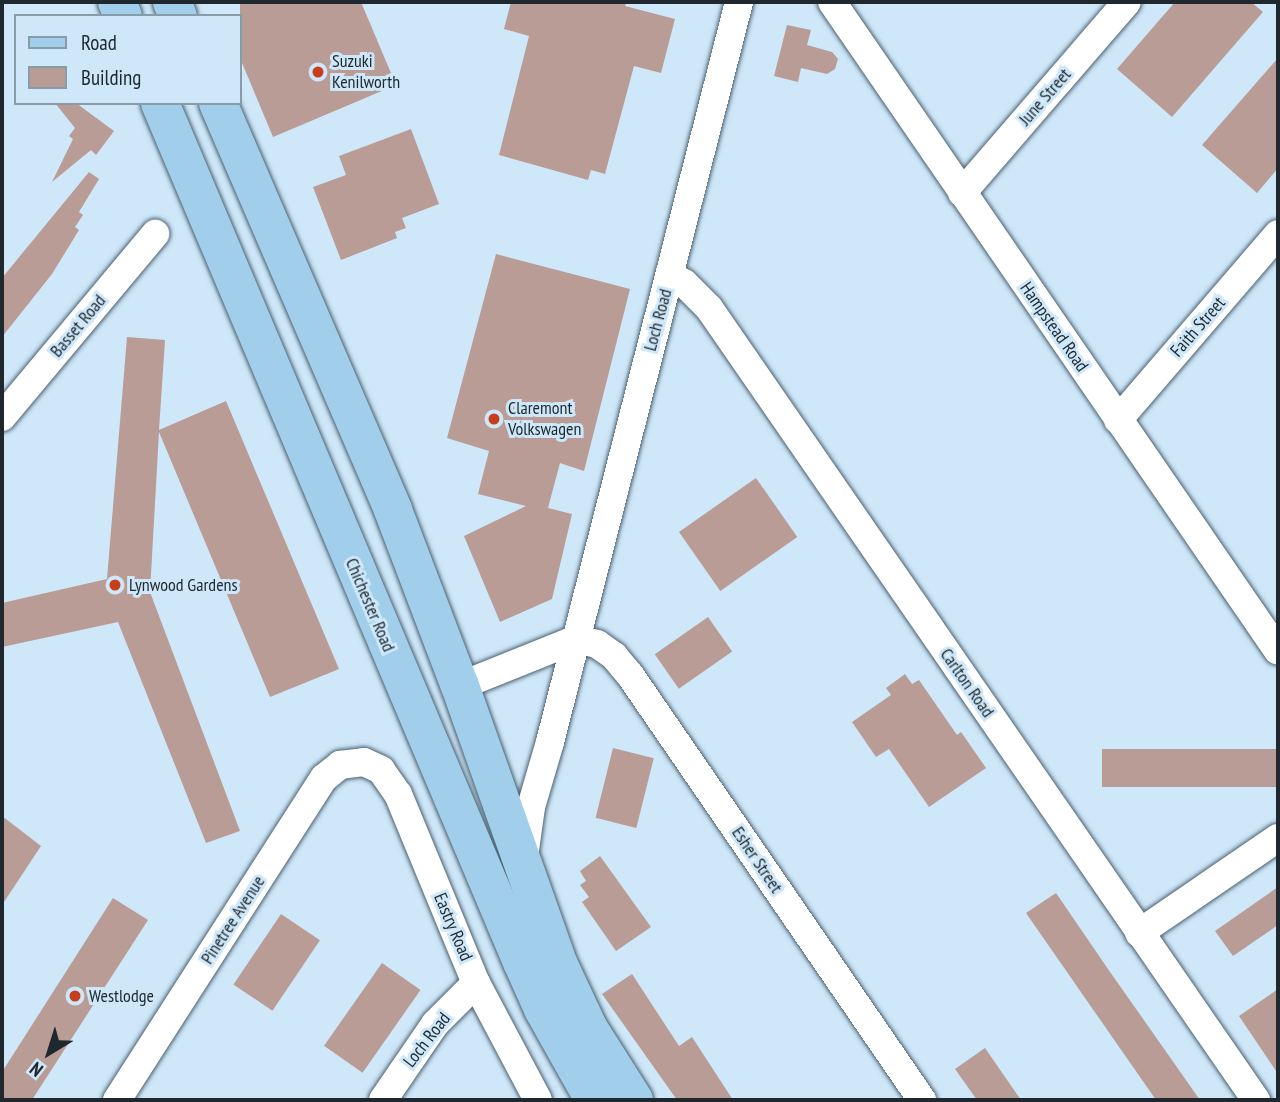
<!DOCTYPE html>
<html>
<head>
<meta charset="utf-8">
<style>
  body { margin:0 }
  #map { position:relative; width:1280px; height:1102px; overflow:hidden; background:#cee7f9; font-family:"PT Sans Narrow",sans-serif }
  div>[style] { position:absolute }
  .building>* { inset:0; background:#b99c95; transform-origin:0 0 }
  .roads { filter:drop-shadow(0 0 2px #4b6070) drop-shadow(0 0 2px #4b6070) }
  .street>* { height:28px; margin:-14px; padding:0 14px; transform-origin:14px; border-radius:14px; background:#fff }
  .primary>* { height:38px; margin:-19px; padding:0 19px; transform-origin:19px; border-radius:19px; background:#a1ceea }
  .dots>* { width:19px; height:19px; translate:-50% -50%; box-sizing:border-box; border:4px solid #cee7f9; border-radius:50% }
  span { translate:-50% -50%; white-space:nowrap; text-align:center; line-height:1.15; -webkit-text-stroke:6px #cee7f9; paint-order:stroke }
  .poi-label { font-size:18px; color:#1e282e }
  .left { translate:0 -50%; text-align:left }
  .street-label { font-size:18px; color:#1e282e }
  .frame { position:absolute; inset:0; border:4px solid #1e282e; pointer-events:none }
  .legend { position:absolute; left:14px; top:14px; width:228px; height:91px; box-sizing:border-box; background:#cee7f9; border:2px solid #889ba8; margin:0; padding:9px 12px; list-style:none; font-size:21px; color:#1e282e }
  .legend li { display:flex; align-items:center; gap:14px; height:35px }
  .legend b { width:35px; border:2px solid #889ba8 }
  .north { position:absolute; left:14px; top:1018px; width:70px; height:70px; -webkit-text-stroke:5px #cee7f9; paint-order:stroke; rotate:218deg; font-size:19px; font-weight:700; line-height:28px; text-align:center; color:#1e282e }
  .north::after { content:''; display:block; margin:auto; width:24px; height:32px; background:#1e282e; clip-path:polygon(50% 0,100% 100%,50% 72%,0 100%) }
</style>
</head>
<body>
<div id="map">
  <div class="building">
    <i style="clip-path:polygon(240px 2px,361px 2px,396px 85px,273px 137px,240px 58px)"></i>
    <i style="clip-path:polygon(511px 2px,627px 2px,625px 6px,675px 19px,661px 73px,634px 66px,605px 174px,591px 170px,588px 180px,499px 155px,529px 36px,504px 29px)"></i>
    <i style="clip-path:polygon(1175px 2px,1251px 2px,1263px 12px,1172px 117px,1117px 69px)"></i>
    <i style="clip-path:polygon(787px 25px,811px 30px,807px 45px,832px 52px,838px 59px,835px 69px,827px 74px,801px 68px,798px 82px,774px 76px)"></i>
    <i style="clip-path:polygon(1278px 58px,1278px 168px,1257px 193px,1202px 145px)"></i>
    <i style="clip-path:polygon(55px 103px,76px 103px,114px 131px,96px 155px,91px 150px,52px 182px,73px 139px,69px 136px,75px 128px)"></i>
    <i style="clip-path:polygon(411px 129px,439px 204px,402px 218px,406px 228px,395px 232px,397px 238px,341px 260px,313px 187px,346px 175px,339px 156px)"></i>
    <i style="clip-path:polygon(89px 172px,99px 179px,79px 212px,83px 215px,75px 227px,79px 230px,52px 274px,2px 337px,2px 278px)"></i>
    <i style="clip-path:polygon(496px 254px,630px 289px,584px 471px,560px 463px,548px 508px,572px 514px,552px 599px,500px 622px,464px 536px,526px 506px,478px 494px,489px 451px,447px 438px)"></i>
    <i style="clip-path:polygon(127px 337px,165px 340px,159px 430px,226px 401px,339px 669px,270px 697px,159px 432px,150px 592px,240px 831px,206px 843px,118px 622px,2px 647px,2px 603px,107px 579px)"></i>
    <i style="left:756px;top:478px;width:72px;height:94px;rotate:55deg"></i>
    <i style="left:708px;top:617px;width:42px;height:65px;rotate:55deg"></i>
    <i style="clip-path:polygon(905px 674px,912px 684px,919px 680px,957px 735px,961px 732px,986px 768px,929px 807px,889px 749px,876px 757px,852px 722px,891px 695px,886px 688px)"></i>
    <i style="left:613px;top:748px;width:42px;height:72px;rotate:14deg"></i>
    <i style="left:1278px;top:749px;width:38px;height:176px;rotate:90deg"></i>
    <i style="clip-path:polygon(2px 816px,41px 846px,2px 905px)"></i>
    <i style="clip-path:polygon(600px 856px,651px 927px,616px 951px,582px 902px,589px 897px,580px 885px,586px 881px,580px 871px)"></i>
    <i style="clip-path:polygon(1278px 887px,1278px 925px,1233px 956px,1215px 931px)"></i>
    <i style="clip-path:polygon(1056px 893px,1108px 969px,1200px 1100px,1156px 1100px,1076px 985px,1026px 913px)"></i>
    <i style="clip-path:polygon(113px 898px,148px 920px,32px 1100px,2px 1100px,2px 1072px)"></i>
    <i style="left:281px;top:914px;width:47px;height:85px;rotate:34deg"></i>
    <i style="left:382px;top:963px;width:47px;height:101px;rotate:35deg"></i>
    <i style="clip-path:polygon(632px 974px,679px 1046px,692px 1037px,733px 1100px,677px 1100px,602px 994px)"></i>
    <i style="clip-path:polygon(1278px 989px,1278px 1074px,1239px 1016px)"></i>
    <i style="clip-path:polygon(985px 1048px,1021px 1100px,977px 1100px,955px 1069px)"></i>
  </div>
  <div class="roads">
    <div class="street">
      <i style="left:832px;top:2px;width:787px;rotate:55.5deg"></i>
      <i style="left:962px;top:193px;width:252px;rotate:-49.2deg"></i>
      <i style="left:670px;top:275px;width:16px;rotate:30deg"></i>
      <i style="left:684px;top:283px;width:35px;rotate:45deg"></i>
      <i style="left:709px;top:308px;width:963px;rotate:55.37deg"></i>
      <i style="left:2px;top:417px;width:239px;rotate:-50.1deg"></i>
      <i style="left:1118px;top:420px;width:245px;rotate:-49.3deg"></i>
      <i style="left:577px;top:639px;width:21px;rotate:14deg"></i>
      <i style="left:597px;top:644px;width:21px;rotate:35deg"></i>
      <i style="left:614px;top:656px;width:25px;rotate:50deg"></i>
      <i style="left:630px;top:675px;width:516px;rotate:55.51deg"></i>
      <i style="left:460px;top:686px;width:126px;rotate:-21.9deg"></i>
      <i style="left:524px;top:857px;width:50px;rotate:-82deg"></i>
      <i style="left:531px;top:807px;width:68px;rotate:-73.7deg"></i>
      <i style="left:550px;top:742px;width:764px;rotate:-75.67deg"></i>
      <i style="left:1139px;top:933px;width:168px;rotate:-34.4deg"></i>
      <i style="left:117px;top:1100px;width:383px;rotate:-57.3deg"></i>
      <i style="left:324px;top:778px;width:21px;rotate:-39deg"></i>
      <i style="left:340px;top:765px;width:24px;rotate:-7deg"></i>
      <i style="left:364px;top:762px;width:19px;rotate:25deg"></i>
      <i style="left:381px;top:770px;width:29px;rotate:55deg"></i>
      <i style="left:398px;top:794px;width:204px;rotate:67.6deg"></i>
      <i style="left:476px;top:983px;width:132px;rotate:62.1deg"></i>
      <i style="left:383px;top:1100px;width:92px;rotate:-55.6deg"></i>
      <i style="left:435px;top:1024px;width:58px;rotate:-45deg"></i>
    </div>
    <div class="primary">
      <i style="left:117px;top:2px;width:15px;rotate:67deg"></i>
      <i style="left:172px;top:2px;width:15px;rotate:67deg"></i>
      <i style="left:160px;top:103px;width:932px;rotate:67.15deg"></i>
      <i style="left:522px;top:962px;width:51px;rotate:65.9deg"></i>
      <i style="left:543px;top:1009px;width:104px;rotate:60.7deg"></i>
      <i style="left:218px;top:103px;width:443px;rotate:66.7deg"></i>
      <i style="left:393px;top:510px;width:188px;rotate:69.2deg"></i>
      <i style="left:460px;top:686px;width:296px;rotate:70.5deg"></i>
      <i style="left:559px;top:965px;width:71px;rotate:64.9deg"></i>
      <i style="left:589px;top:1029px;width:84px;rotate:57.6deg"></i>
    </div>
  </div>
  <div class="dots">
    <i style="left:318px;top:72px;background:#c73e1c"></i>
    <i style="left:494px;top:419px;background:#c73e1c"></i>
    <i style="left:115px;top:585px;background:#c73e1c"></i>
    <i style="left:75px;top:996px;background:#c73e1c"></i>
  </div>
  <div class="poi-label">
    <span class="left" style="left:332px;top:72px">Suzuki<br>Kenilworth</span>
    <span class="left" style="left:508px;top:419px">Claremont<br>Volkswagen</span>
    <span class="left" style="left:129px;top:585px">Lynwood Gardens</span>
    <span class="left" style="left:89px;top:996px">Westlodge</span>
  </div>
  <div class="street-label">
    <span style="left:1045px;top:97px;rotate:-49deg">June Street</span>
    <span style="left:658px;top:320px;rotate:-75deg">Loch Road</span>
    <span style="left:78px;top:326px;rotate:-50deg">Basset Road</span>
    <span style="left:1054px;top:327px;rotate:55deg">Hampstead Road</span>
    <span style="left:1198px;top:327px;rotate:-49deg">Faith Street</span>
    <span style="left:370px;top:605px;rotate:67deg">Chichester Road</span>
    <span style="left:967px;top:683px;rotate:55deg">Carlton Road</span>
    <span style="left:757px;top:860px;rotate:56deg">Esher Street</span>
    <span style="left:233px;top:920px;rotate:-57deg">Pinetree Avenue</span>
    <span style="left:453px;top:927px;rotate:67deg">Eastry Road</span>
    <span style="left:427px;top:1040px;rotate:-52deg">Loch Road</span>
  </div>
  <div class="frame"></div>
  <ul class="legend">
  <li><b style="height:9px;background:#a1ceea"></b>Road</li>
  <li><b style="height:19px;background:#b99c95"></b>Building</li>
  </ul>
  <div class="north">N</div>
</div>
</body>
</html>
